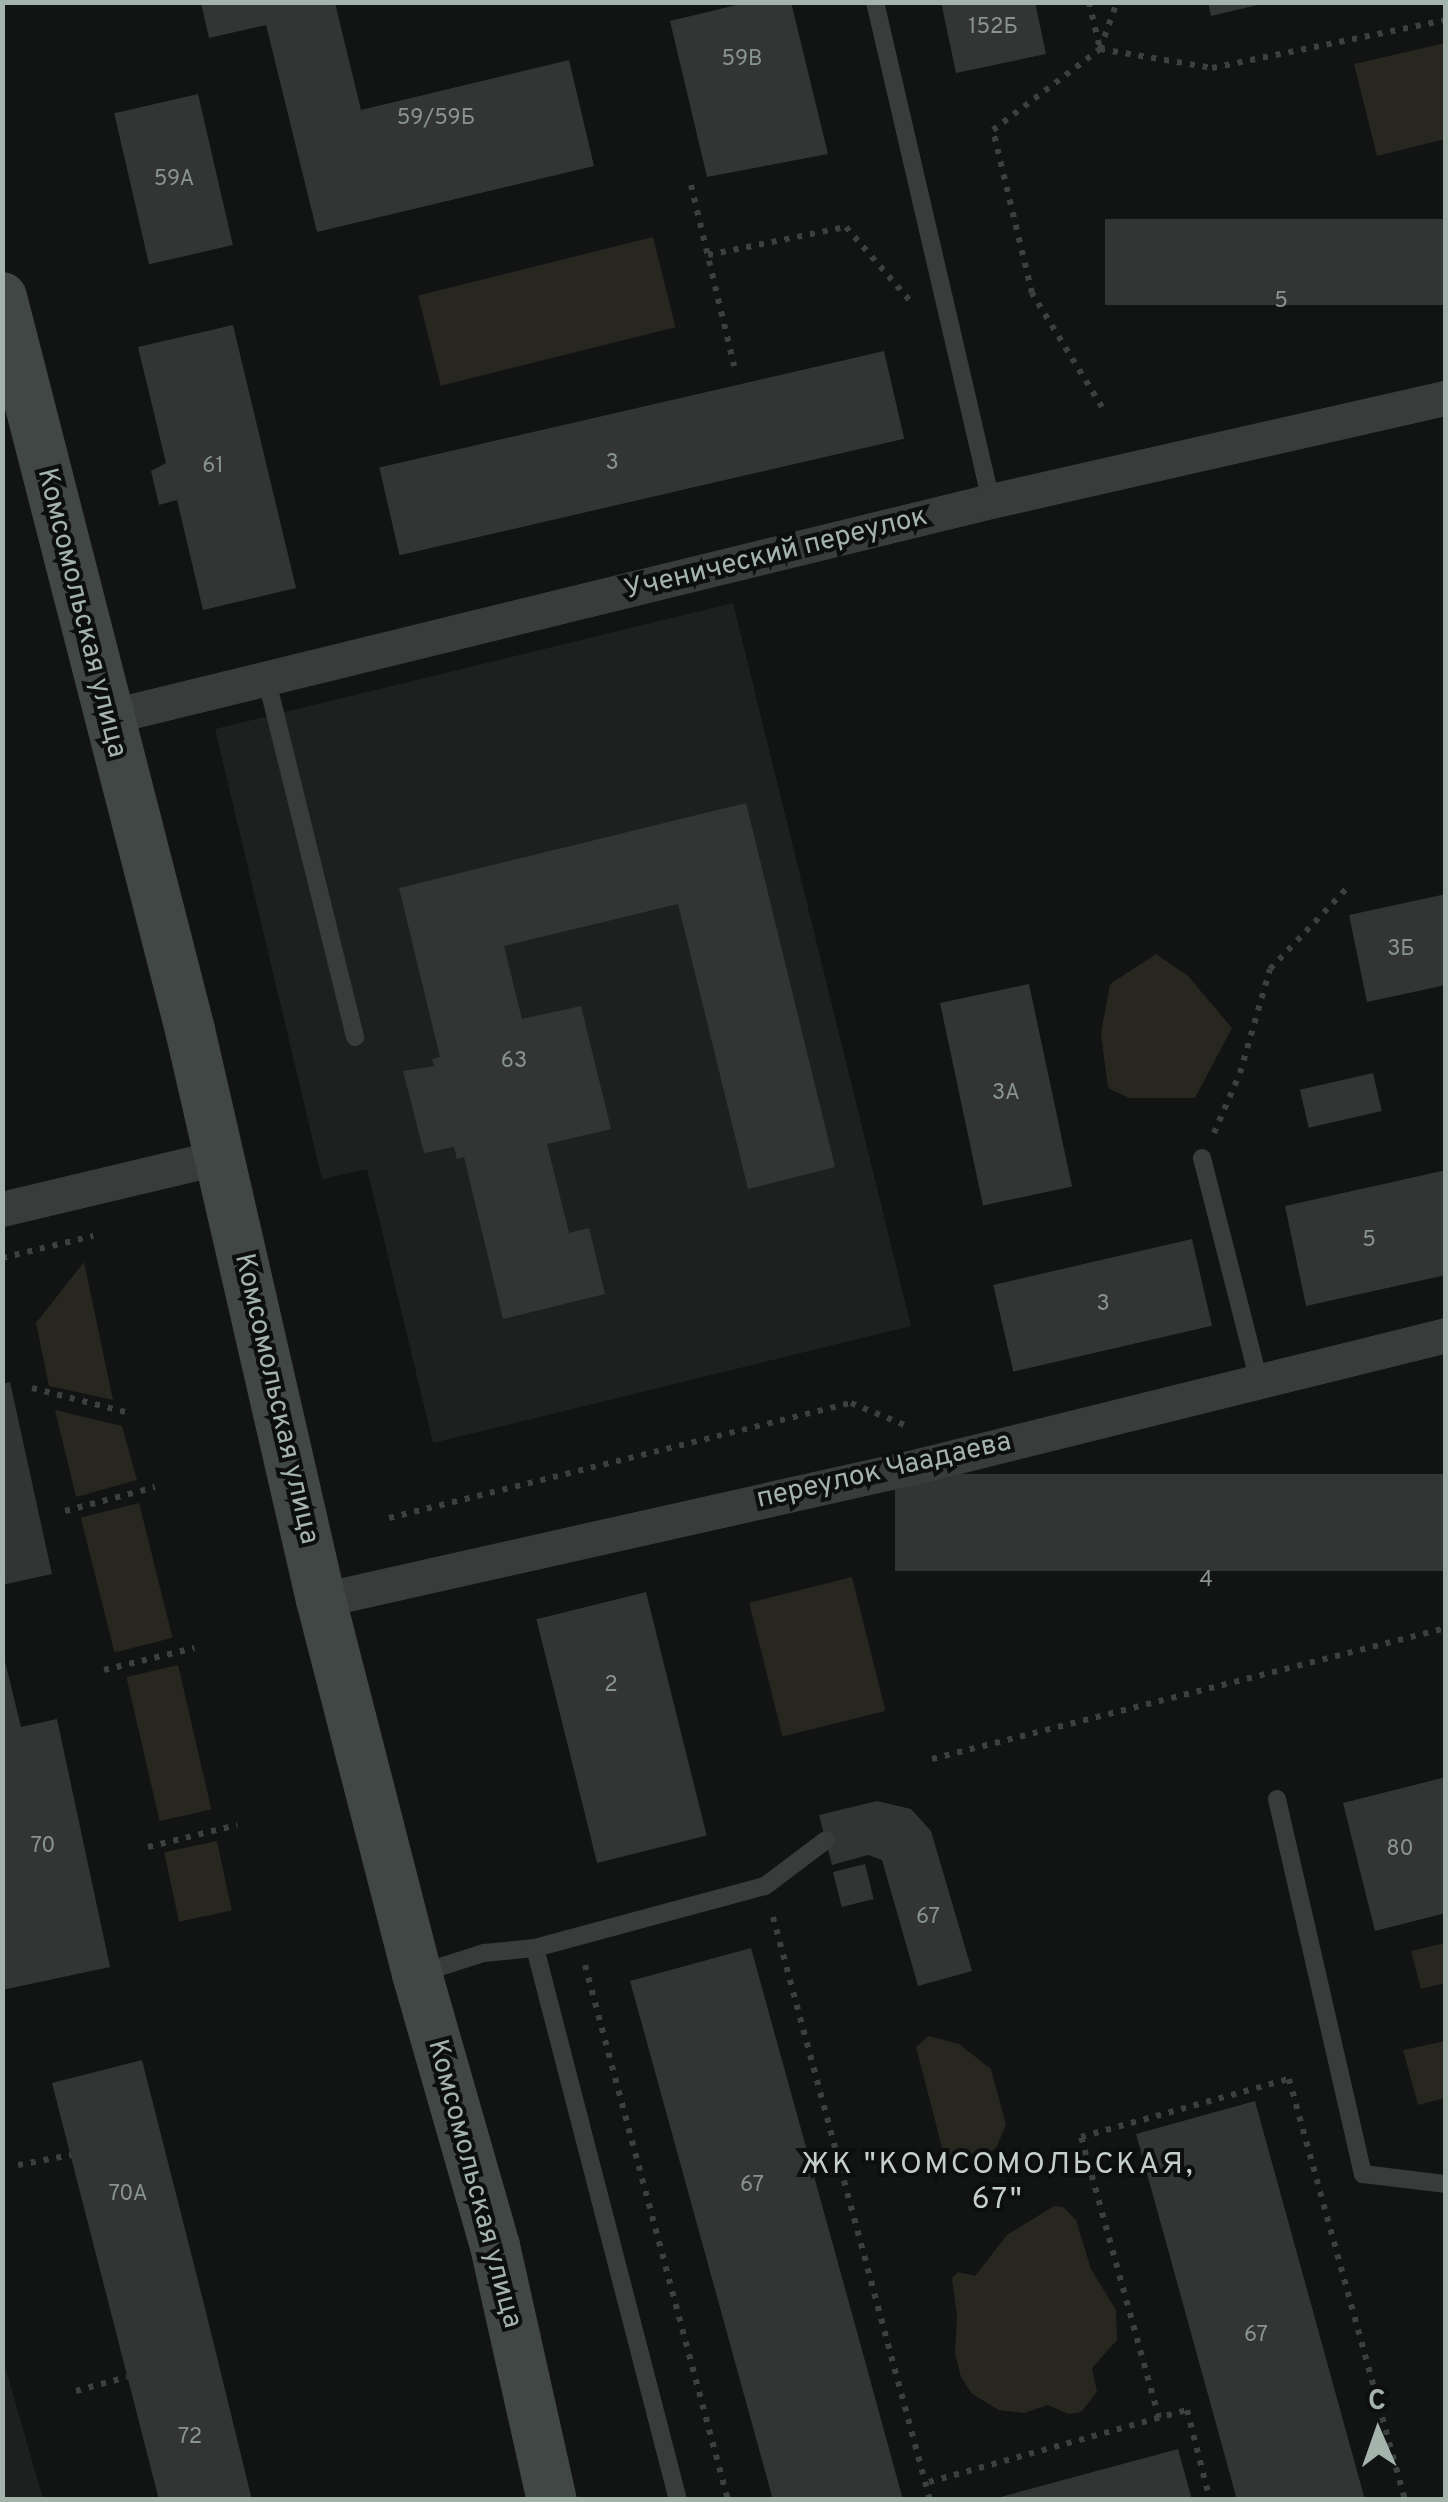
<!DOCTYPE html>
<html>
<head>
<meta charset="utf-8">
<style>
  body { margin:0 }
  #map { position:relative; width:1448px; height:2502px; overflow:hidden; background:#121313; font-family:Overpass,sans-serif }
  div>[style] { position:absolute }
  .built>* { inset:0; background:#1e201f }
  .green>* { inset:0; background:#272720; transform-origin:0 0 }
  .building>* { inset:0; background:#323533; transform-origin:0 0 }
  .path>* { height:6px; margin-top:-3px; transform-origin:0; background:repeating-linear-gradient(90deg,#3b413e 0 5px,transparent 0 13px) }
  .lane>* { height:18px; margin:-9px; padding:0 9px; transform-origin:9px; border-radius:9px; background:#383d3b }
  .street>* { height:35px; margin:-17.5px; padding:0 17.5px; transform-origin:17.5px; border-radius:17.5px; background:#383d3b }
  .secondary>* { height:50px; margin:-25px; padding:0 25px; transform-origin:25px; border-radius:25px; background:#414745 }
  span { translate:-50% -50%; white-space:nowrap; text-align:center; line-height:1.15; -webkit-text-stroke:8px #0d0e0e; paint-order:stroke }
  .number-label { font-size:22px; color:#88948d }
  .number-label span { -webkit-text-stroke-width:0 }
  .street-label { font-size:28px; color:#a4b3ab }
  .neighbourhood-label { font-size:30px; color:#c4cfca; letter-spacing:2.5px }
  .frame { position:absolute; inset:0; border:5px solid #a4b3ab; pointer-events:none }
  .north { position:absolute; left:1328px; top:2382px; width:100px; height:100px; -webkit-text-stroke:8px #0d0e0e; paint-order:stroke; rotate:358deg; font-size:28px; font-weight:700; line-height:40px; text-align:center; color:#a4b3ab }
  .north::after { content:''; display:block; margin:auto; width:35px; height:45px; background:#a4b3ab; clip-path:polygon(50% 0,100% 100%,50% 72%,0 100%) }
</style>
</head>
<body>
<div id="map">
  <div class="built">
    <i style="clip-path:polygon(733px 603px,911px 1326px,433px 1443px,367px 1169px,322px 1179px,215px 729px)"></i>
    <i style="clip-path:polygon(2px 2359px,3px 2359px,43px 2499px,3px 2499px)"></i>
  </div>
  <div class="green">
    <i style="clip-path:polygon(1445px 43px,1445px 139px,1377px 156px,1354px 64px)"></i>
    <i style="left:653px;top:237px;width:93px;height:242px;rotate:76deg"></i>
    <i style="clip-path:polygon(1156px 954px,1188px 976px,1232px 1028px,1195px 1098px,1129px 1098px,1108px 1088px,1101px 1033px,1110px 984px)"></i>
    <i style="clip-path:polygon(84px 1262px,113px 1400px,49px 1386px,36px 1323px)"></i>
    <i style="clip-path:polygon(55px 1410px,122px 1426px,137px 1480px,76px 1497px)"></i>
    <i style="left:139px;top:1503px;width:139px;height:60px;rotate:76deg"></i>
    <i style="left:852px;top:1577px;width:138px;height:106px;rotate:76deg"></i>
    <i style="left:178px;top:1665px;width:148px;height:53px;rotate:77deg"></i>
    <i style="left:217px;top:1841px;width:71px;height:54px;rotate:78deg"></i>
    <i style="clip-path:polygon(1445px 1943px,1445px 1983px,1421px 1989px,1411px 1951px)"></i>
    <i style="clip-path:polygon(929px 2036px,959px 2044px,991px 2069px,1006px 2125px,996px 2148px,980px 2159px,945px 2159px,916px 2047px)"></i>
    <i style="clip-path:polygon(1445px 2041px,1445px 2098px,1418px 2105px,1403px 2050px)"></i>
    <i style="clip-path:polygon(1054px 2206px,1063px 2207px,1076px 2220px,1091px 2269px,1116px 2310px,1117px 2340px,1092px 2368px,1097px 2392px,1081px 2412px,1068px 2414px,1048px 2405px,1024px 2413px,999px 2410px,972px 2394px,961px 2377px,955px 2353px,957px 2317px,952px 2278px,958px 2272px,975px 2276px,1007px 2235px)"></i>
  </div>
  <div class="building">
    <i style="clip-path:polygon(749px 2px,791px 2px,828px 154px,707px 177px,670px 21px)"></i>
    <i style="clip-path:polygon(941px 2px,1035px 2px,1046px 54px,956px 73px)"></i>
    <i style="clip-path:polygon(1208px 2px,1262px 2px,1262px 4px,1211px 16px)"></i>
    <i style="clip-path:polygon(201px 3px,335px 3px,361px 110px,569px 60px,594px 166px,317px 232px,266px 25px,209px 38px)"></i>
    <i style="left:198px;top:94px;width:155px;height:86px;rotate:77deg"></i>
    <i style="left:1446px;top:219px;width:86px;height:341px;rotate:90deg"></i>
    <i style="clip-path:polygon(233px 325px,296px 588px,203px 610px,177px 500px,159px 505px,151px 471px,166px 463px,138px 347px)"></i>
    <i style="left:884px;top:351px;width:90px;height:518px;rotate:77deg"></i>
    <i style="clip-path:polygon(746px 803px,835px 1167px,748px 1189px,678px 904px,504px 946px,522px 1019px,581px 1006px,611px 1129px,547px 1144px,569px 1233px,589px 1228px,605px 1294px,503px 1319px,464px 1157px,457px 1159px,454px 1147px,424px 1153px,403px 1071px,434px 1066px,432px 1059px,440px 1057px,399px 888px)"></i>
    <i style="clip-path:polygon(1446px 894px,1446px 985px,1367px 1002px,1349px 915px)"></i>
    <i style="left:1029px;top:984px;width:207px;height:91px;rotate:78deg"></i>
    <i style="left:1373px;top:1073px;width:39px;height:75px;rotate:77deg"></i>
    <i style="clip-path:polygon(1446px 1170px,1446px 1275px,1306px 1306px,1285px 1206px)"></i>
    <i style="left:1192px;top:1239px;width:89px;height:204px;rotate:77deg"></i>
    <i style="clip-path:polygon(10px 1382px,52px 1574px,2px 1585px,2px 1384px)"></i>
    <i style="left:1446px;top:1474px;width:97px;height:551px;rotate:90deg"></i>
    <i style="left:646px;top:1592px;width:251px;height:113px;rotate:76deg"></i>
    <i style="clip-path:polygon(2px 1649px,21px 1727px,57px 1719px,110px 1967px,2px 1990px)"></i>
    <i style="clip-path:polygon(1446px 1777px,1446px 1913px,1375px 1931px,1343px 1803px)"></i>
    <i style="clip-path:polygon(877px 1801px,911px 1809px,931px 1831px,972px 1971px,918px 1986px,882px 1860px,868px 1855px,832px 1865px,819px 1815px)"></i>
    <i style="left:865px;top:1864px;width:36px;height:33px;rotate:76deg"></i>
    <i style="clip-path:polygon(751px 1948px,859px 2339px,903px 2500px,773px 2500px,711px 2275px,630px 1981px)"></i>
    <i style="clip-path:polygon(142px 2060px,205px 2308px,252px 2500px,159px 2500px,52px 2083px)"></i>
    <i style="clip-path:polygon(1255px 2101px,1365px 2500px,1237px 2500px,1164px 2235px,1136px 2134px)"></i>
    <i style="clip-path:polygon(1178px 2449px,1192px 2500px,998px 2500px,997px 2498px)"></i>
  </div>
  <div class="path">
    <i style="left:1089px;top:2px;width:48px;rotate:76.8deg"></i>
    <i style="left:1100px;top:49px;width:114px;rotate:9.6deg"></i>
    <i style="left:1212px;top:68px;width:239px;rotate:-11.6deg"></i>
    <i style="left:691px;top:185px;width:186px;rotate:76.6deg"></i>
    <i style="left:708px;top:255px;width:141px;rotate:-11.5deg"></i>
    <i style="left:846px;top:227px;width:98px;rotate:49.1deg"></i>
    <i style="left:1102px;top:407px;width:134px;rotate:-121.6deg"></i>
    <i style="left:1032px;top:293px;width:168px;rotate:-103.5deg"></i>
    <i style="left:993px;top:130px;width:134px;rotate:-37.1deg"></i>
    <i style="left:1100px;top:49px;width:50px;rotate:-70.1deg"></i>
    <i style="left:1214px;top:1133px;width:65px;rotate:-66.6deg"></i>
    <i style="left:1240px;top:1073px;width:108px;rotate:-73.9deg"></i>
    <i style="left:1270px;top:969px;width:115px;rotate:-46.4deg"></i>
    <i style="left:2px;top:1258px;width:94px;rotate:-13.6deg"></i>
    <i style="left:32px;top:1388px;width:104px;rotate:14.4deg"></i>
    <i style="left:65px;top:1511px;width:93px;rotate:-14.9deg"></i>
    <i style="left:389px;top:1518px;width:476px;rotate:-14deg"></i>
    <i style="left:851px;top:1403px;width:58px;rotate:22.2deg"></i>
    <i style="left:104px;top:1670px;width:93px;rotate:-13.7deg"></i>
    <i style="left:932px;top:1759px;width:530px;rotate:-14.3deg"></i>
    <i style="left:148px;top:1847px;width:92px;rotate:-13.9deg"></i>
    <i style="left:773px;top:1917px;width:604px;rotate:74.93deg"></i>
    <i style="left:585px;top:1965px;width:554px;rotate:75.04deg"></i>
    <i style="left:18px;top:2165px;width:54px;rotate:-10.7deg"></i>
    <i style="left:76px;top:2391px;width:53px;rotate:-15.4deg"></i>
    <i style="left:1159px;top:2418px;width:292px;rotate:-105.5deg"></i>
    <i style="left:1081px;top:2137px;width:216px;rotate:-15.6deg"></i>
    <i style="left:1289px;top:2079px;width:437px;rotate:74.6deg"></i>
    <i style="left:929px;top:2482px;width:268px;rotate:-15.6deg"></i>
    <i style="left:1187px;top:2410px;width:93px;rotate:75.7deg"></i>
  </div>
  <div class="lane">
    <i style="left:875px;top:2px;width:512px;rotate:76.91deg"></i>
    <i style="left:266px;top:677px;width:371px;rotate:76.1deg"></i>
    <i style="left:1202px;top:1158px;width:230px;rotate:75.7deg"></i>
    <i style="left:1277px;top:1799px;width:385px;rotate:77.1deg"></i>
    <i style="left:1363px;top:2174px;width:84px;rotate:6.9deg"></i>
    <i style="left:535px;top:1948px;width:570px;rotate:75.48deg"></i>
    <i style="left:418px;top:1974px;width:69px;rotate:-17.7deg"></i>
    <i style="left:484px;top:1953px;width:51px;rotate:-5.6deg"></i>
    <i style="left:535px;top:1948px;width:238px;rotate:-15.1deg"></i>
    <i style="left:765px;top:1886px;width:76px;rotate:-37deg"></i>
  </div>
  <div class="street">
    <i style="left:108px;top:717px;width:909px;rotate:-13.75deg"></i>
    <i style="left:991px;top:501px;width:467px;rotate:-12.8deg"></i>
    <i style="left:2px;top:1209px;width:225px;rotate:-13.4deg"></i>
    <i style="left:321px;top:1600px;width:616px;rotate:-12.66deg"></i>
    <i style="left:922px;top:1465px;width:540px;rotate:-13.93deg"></i>
  </div>
  <div class="secondary">
    <i style="left:2px;top:297px;width:757px;rotate:75.61deg"></i>
    <i style="left:190px;top:1030px;width:585px;rotate:77.06deg"></i>
    <i style="left:321px;top:1600px;width:386px;rotate:75.6deg"></i>
    <i style="left:417px;top:1974px;width:283px;rotate:74deg"></i>
    <i style="left:495px;top:2246px;width:260px;rotate:77.4deg"></i>
  </div>
  <div class="number-label">
    <span style="left:993px;top:28px">152Б</span>
    <span style="left:742px;top:60px">59В</span>
    <span style="left:436px;top:119px">59/59Б</span>
    <span style="left:174px;top:180px">59А</span>
    <span style="left:1281px;top:302px">5</span>
    <span style="left:612px;top:464px">3</span>
    <span style="left:213px;top:467px">61</span>
    <span style="left:1401px;top:950px">3Б</span>
    <span style="left:514px;top:1062px">63</span>
    <span style="left:1006px;top:1094px">3А</span>
    <span style="left:1369px;top:1241px">5</span>
    <span style="left:1103px;top:1305px">3</span>
    <span style="left:1206px;top:1581px">4</span>
    <span style="left:611px;top:1686px">2</span>
    <span style="left:43px;top:1847px">70</span>
    <span style="left:1400px;top:1850px">80</span>
    <span style="left:928px;top:1918px">67</span>
    <span style="left:752px;top:2186px">67</span>
    <span style="left:128px;top:2195px">70А</span>
    <span style="left:1256px;top:2336px">67</span>
    <span style="left:190px;top:2438px">72</span>
  </div>
  <div class="street-label">
    <span style="left:776px;top:554px;rotate:-14deg">Ученический переулок</span>
    <span style="left:81px;top:613px;rotate:76deg">Комсомольская улица</span>
    <span style="left:276px;top:1399px;rotate:77deg">Комсомольская улица</span>
    <span style="left:884px;top:1471px;rotate:-13deg">переулок Чаадаева</span>
    <span style="left:474px;top:2184px;rotate:75deg">Комсомольская улица</span>
  </div>
  <div class="neighbourhood-label">
    <span style="left:998px;top:2183px">ЖК "КОМСОМОЛЬСКАЯ,<br>67"</span>
  </div>
  <div class="frame"></div>
  <div class="north">С</div>
</div>
</body>
</html>
